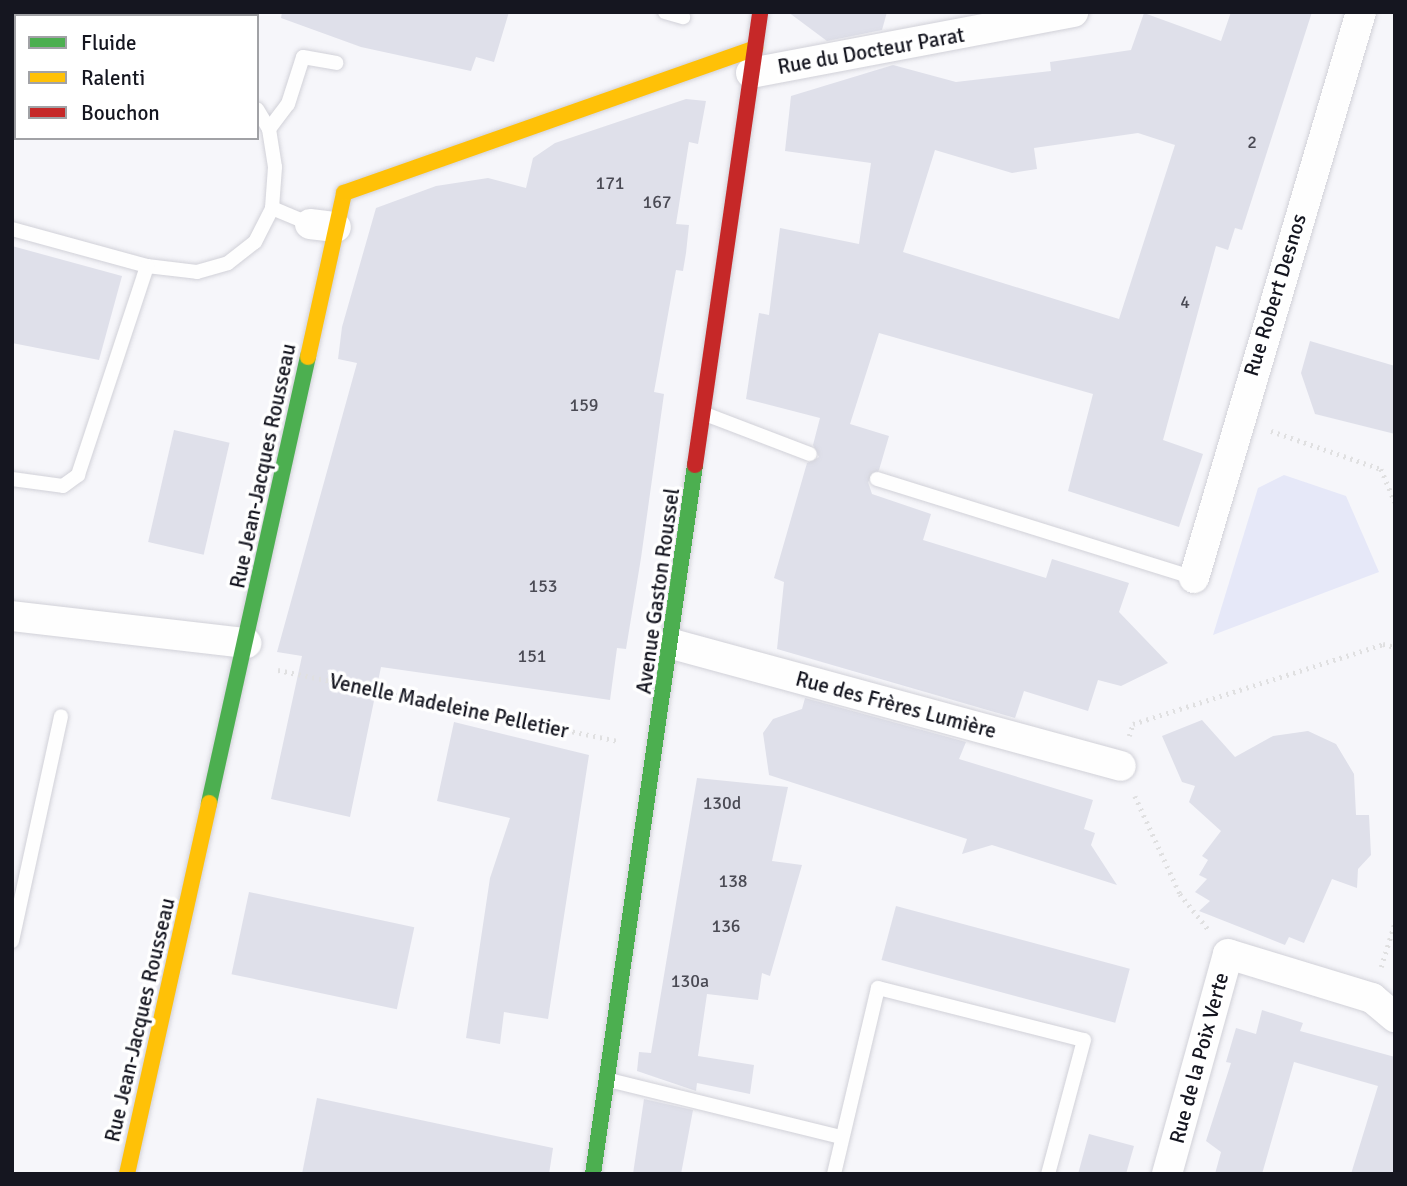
<!DOCTYPE html>
<html>
<head>
<meta charset="utf-8">
<style>
  body { margin:0 }
  #map { position:relative; width:1407px; height:1186px; overflow:hidden; background:#f6f6fa; font-family:Signika,sans-serif }
  div>[style] { position:absolute }
  .green>* { inset:0; background:#e6e8f8 }
  .building>* { inset:0; background:#dfe0ea; transform-origin:0 0 }
  .path>* { height:4.5px; margin-top:-2.25px; transform-origin:0; background:repeating-linear-gradient(90deg,#e0e0e1 0 2px,transparent 0 7px) }
  .roads { filter:drop-shadow(0 0 2px #d1d1d8) drop-shadow(0 0 2px #d1d1d8) }
  .lane>* { height:14px; margin:-7px; padding:0 7px; transform-origin:7px; border-radius:7px; background:#fefefe }
  .street>* { height:30px; margin:-15px; padding:0 15px; transform-origin:15px; border-radius:15px; background:#fefefe }
  .fast>* { height:16px; margin:-8px; padding:0 8px; transform-origin:8px; border-radius:8px; background:#4caf50 }
  .slow>* { height:16px; margin:-8px; padding:0 8px; transform-origin:8px; border-radius:8px; background:#ffc107 }
  .jam>* { height:16px; margin:-8px; padding:0 8px; transform-origin:8px; border-radius:8px; background:#c62828 }
  span { translate:-50% -50%; white-space:nowrap; text-align:center; line-height:1.15; -webkit-text-stroke:7px #fff; paint-order:stroke }
  .number-label { font-size:18px; color:#4a4a54 }
  .number-label span { -webkit-text-stroke-width:0 }
  .street-label { font-size:21px; color:#151620 }
  .frame { position:absolute; inset:0; border:14px solid #151620; pointer-events:none }
  .legend { position:absolute; left:14px; top:14px; width:245px; height:126px; box-sizing:border-box; background:#fff; border:2px solid #a1a2a6; margin:0; padding:9px 12px; list-style:none; font-size:21px; color:#151620 }
  .legend li { display:flex; align-items:center; gap:14px; height:35px }
  .legend b { width:35px; border:2px solid #a1a2a6 }
</style>
</head>
<body>
<div id="map">
  <div class="green">
    <i style="clip-path:polygon(1284px 475px,1346px 496px,1379px 572px,1213px 635px,1258px 488px)"></i>
  </div>
  <div class="building">
    <i style="clip-path:polygon(282px 12px,509px 12px,494px 62px,476px 57px,471px 71px,361px 47px,281px 18px)"></i>
    <i style="clip-path:polygon(788px 12px,887px 12px,882px 30px,827px 41px)"></i>
    <i style="clip-path:polygon(evenodd,1231px 12px,1312px 12px,1242px 230px,1235px 228px,1228px 250px,1216px 246px,1163px 440px,1203px 454px,1179px 527px,1068px 491px,1093px 394px,879px 333px,850px 424px,889px 436px,879px 470px,868px 482px,872px 494px,931px 514px,923px 540px,1046px 578px,1052px 559px,1129px 583px,1119px 612px,1168px 663px,1121px 686px,1098px 680px,1088px 711px,1024px 691px,1015px 718px,777px 649px,784px 582px,774px 578px,807px 463px,819px 457px,813px 445px,820px 418px,746px 399px,759px 313px,769px 315px,780px 228px,859px 244px,871px 163px,785px 151px,791px 96px,893px 65px,956px 82px,1051px 71px,1050px 62px,1131px 50px,1144px 13px,1221px 41px,1231px 12px,1138px 133px,1175px 145px,1119px 319px,903px 252px,935px 150px,1012px 173px,1037px 169px,1034px 148px,1138px 133px)"></i>
    <i style="clip-path:polygon(686px 99px,706px 101px,698px 144px,689px 142px,676px 224px,689px 225px,686px 253px,683px 271px,676px 270px,654px 392px,664px 394px,641px 558px,626px 649px,617px 648px,610px 700px,381px 667px,350px 817px,271px 799px,302px 656px,277px 652px,357px 363px,338px 359px,342px 327px,376px 208px,436px 186px,488px 178px,526px 188px,533px 158px,555px 143px)"></i>
    <i style="clip-path:polygon(12px 246px,122px 276px,99px 360px,12px 343px)"></i>
    <i style="clip-path:polygon(1310px 341px,1395px 366px,1395px 434px,1315px 414px,1301px 373px)"></i>
    <i style="left:174px;top:430px;width:57px;height:115px;rotate:13deg"></i>
    <i style="clip-path:polygon(805px 698px,966px 742px,959px 759px,1093px 800px,1084px 829px,1095px 833px,1091px 845px,1117px 885px,992px 845px,962px 854px,967px 839px,769px 775px,763px 733px,773px 719px,802px 709px)"></i>
    <i style="clip-path:polygon(1202px 720px,1235px 757px,1273px 736px,1308px 731px,1336px 744px,1354px 774px,1356px 815px,1369px 815px,1371px 855px,1358px 869px,1357px 888px,1332px 879px,1304px 943px,1289px 937px,1285px 945px,1199px 911px,1210px 901px,1195px 892px,1207px 879px,1199px 875px,1208px 860px,1202px 856px,1221px 831px,1189px 802px,1195px 786px,1182px 782px,1162px 736px)"></i>
    <i style="clip-path:polygon(454px 722px,589px 755px,548px 1019px,504px 1012px,500px 1044px,466px 1038px,490px 878px,510px 818px,437px 801px)"></i>
    <i style="clip-path:polygon(697px 778px,788px 787px,772px 861px,802px 865px,770px 976px,762px 973px,758px 1000px,707px 994px,698px 1056px,754px 1065px,750px 1094px,697px 1083px,696px 1091px,637px 1071px,639px 1052px,651px 1053px)"></i>
    <i style="left:249px;top:892px;width:169px;height:84px;rotate:12deg"></i>
    <i style="left:896px;top:906px;width:242px;height:56px;rotate:15deg"></i>
    <i style="clip-path:polygon(1262px 1010px,1303px 1023px,1300px 1031px,1395px 1057px,1395px 1174px,1351px 1174px,1378px 1086px,1294px 1062px,1262px 1174px,1215px 1174px,1221px 1152px,1206px 1141px,1231px 1063px,1226px 1062px,1236px 1028px,1256px 1034px)"></i>
    <i style="clip-path:polygon(317px 1098px,553px 1148px,549px 1174px,302px 1174px)"></i>
    <i style="clip-path:polygon(644px 1099px,693px 1110px,681px 1174px,633px 1174px)"></i>
    <i style="clip-path:polygon(1089px 1134px,1134px 1146px,1126px 1174px,1078px 1174px)"></i>
  </div>
  <div class="path">
    <i style="left:1271px;top:431px;width:116px;rotate:19.1deg"></i>
    <i style="left:1381px;top:469px;width:36px;rotate:67deg"></i>
    <i style="left:278px;top:670px;width:348px;rotate:11.8deg"></i>
    <i style="left:1129px;top:736px;width:13px;rotate:-72deg"></i>
    <i style="left:1133px;top:724px;width:262px;rotate:-17.7deg"></i>
    <i style="left:1383px;top:644px;width:12px;rotate:14deg"></i>
    <i style="left:1135px;top:796px;width:108px;rotate:65.3deg"></i>
    <i style="left:1180px;top:894px;width:45px;rotate:51.3deg"></i>
    <i style="left:1381px;top:967px;width:47px;rotate:-72.7deg"></i>
  </div>
  <div class="roads">
    <div class="lane">
      <i style="left:665px;top:12px;width:19px;rotate:16deg"></i>
      <i style="left:12px;top:28px;width:4px;rotate:14deg"></i>
      <i style="left:269px;top:129px;width:31px;rotate:-53deg"></i>
      <i style="left:288px;top:104px;width:49px;rotate:-72.3deg"></i>
      <i style="left:303px;top:57px;width:34px;rotate:10deg"></i>
      <i style="left:272px;top:208px;width:41px;rotate:22.8deg"></i>
      <i style="left:12px;top:229px;width:140px;rotate:15.3deg"></i>
      <i style="left:147px;top:266px;width:50px;rotate:6.8deg"></i>
      <i style="left:197px;top:272px;width:32px;rotate:-16deg"></i>
      <i style="left:228px;top:263px;width:34px;rotate:-38deg"></i>
      <i style="left:255px;top:242px;width:38px;rotate:-63deg"></i>
      <i style="left:272px;top:208px;width:41px;rotate:-85.8deg"></i>
      <i style="left:275px;top:167px;width:38px;rotate:-99deg"></i>
      <i style="left:269px;top:129px;width:23px;rotate:-121deg"></i>
      <i style="left:705px;top:414px;width:112px;rotate:20.9deg"></i>
      <i style="left:12px;top:479px;width:51px;rotate:7.8deg"></i>
      <i style="left:63px;top:486px;width:19px;rotate:-36deg"></i>
      <i style="left:78px;top:475px;width:220px;rotate:-71.7deg"></i>
      <i style="left:877px;top:479px;width:332px;rotate:17.3deg"></i>
      <i style="left:12px;top:941px;width:230px;rotate:-77.7deg"></i>
      <i style="left:609px;top:1080px;width:239px;rotate:13.8deg"></i>
      <i style="left:834px;top:1174px;width:191px;rotate:-76.7deg"></i>
      <i style="left:878px;top:988px;width:212px;rotate:14.2deg"></i>
      <i style="left:1084px;top:1040px;width:139px;rotate:105deg"></i>
    </div>
    <div class="street">
      <i style="left:751px;top:73px;width:328px;rotate:-10.7deg"></i>
      <i style="left:310px;top:224px;width:26px;rotate:7deg"></i>
      <i style="left:1194px;top:578px;width:590px;rotate:-73.56deg"></i>
      <i style="left:12px;top:616px;width:236px;rotate:6.6deg"></i>
      <i style="left:672px;top:644px;width:465px;rotate:15.2deg"></i>
      <i style="left:1167px;top:1174px;width:228px;rotate:-74.5deg"></i>
      <i style="left:1228px;top:954px;width:151px;rotate:17deg"></i>
      <i style="left:1372px;top:998px;width:30px;rotate:40deg"></i>
    </div>
    <div class="fast">
      <i style="left:209px;top:803px;width:457px;rotate:-77.5deg"></i>
      <i style="left:593px;top:1174px;width:716px;rotate:-81.81deg"></i>
    </div>
    <div class="slow">
      <i style="left:308px;top:357px;width:168px;rotate:-77.6deg"></i>
      <i style="left:344px;top:193px;width:436px;rotate:-19.4deg"></i>
      <i style="left:127px;top:1174px;width:380px;rotate:-77.5deg"></i>
    </div>
    <div class="jam">
      <i style="left:695px;top:465px;width:458px;rotate:-81.8deg"></i>
    </div>
  </div>
  <div class="number-label">
    <span style="left:1252px;top:142px">2</span>
    <span style="left:610px;top:183px">171</span>
    <span style="left:657px;top:202px">167</span>
    <span style="left:1185px;top:302px">4</span>
    <span style="left:584px;top:405px">159</span>
    <span style="left:543px;top:586px">153</span>
    <span style="left:532px;top:656px">151</span>
    <span style="left:722px;top:803px">130d</span>
    <span style="left:733px;top:881px">138</span>
    <span style="left:726px;top:926px">136</span>
    <span style="left:690px;top:981px">130a</span>
  </div>
  <div class="street-label">
    <span style="left:871px;top:51px;rotate:-10deg">Rue du Docteur Parat</span>
    <span style="left:1275px;top:295px;rotate:-73deg">Rue Robert Desnos</span>
    <span style="left:263px;top:466px;rotate:-78deg">Rue Jean-Jacques Rousseau</span>
    <span style="left:658px;top:591px;rotate:-82deg">Avenue Gaston Roussel</span>
    <span style="left:896px;top:705px;rotate:15deg">Rue des Frères Lumière</span>
    <span style="left:449px;top:706px;rotate:12deg">Venelle Madeleine Pelletier</span>
    <span style="left:140px;top:1020px;rotate:-77deg">Rue Jean-Jacques Rousseau</span>
    <span style="left:1199px;top:1058px;rotate:-75deg">Rue de la Poix Verte</span>
  </div>
  <div class="frame"></div>
  <ul class="legend">
  <li><b style="height:9px;background:#4caf50"></b>Fluide</li>
  <li><b style="height:9px;background:#ffc107"></b>Ralenti</li>
  <li><b style="height:9px;background:#c62828"></b>Bouchon</li>
  </ul>
</div>
</body>
</html>
